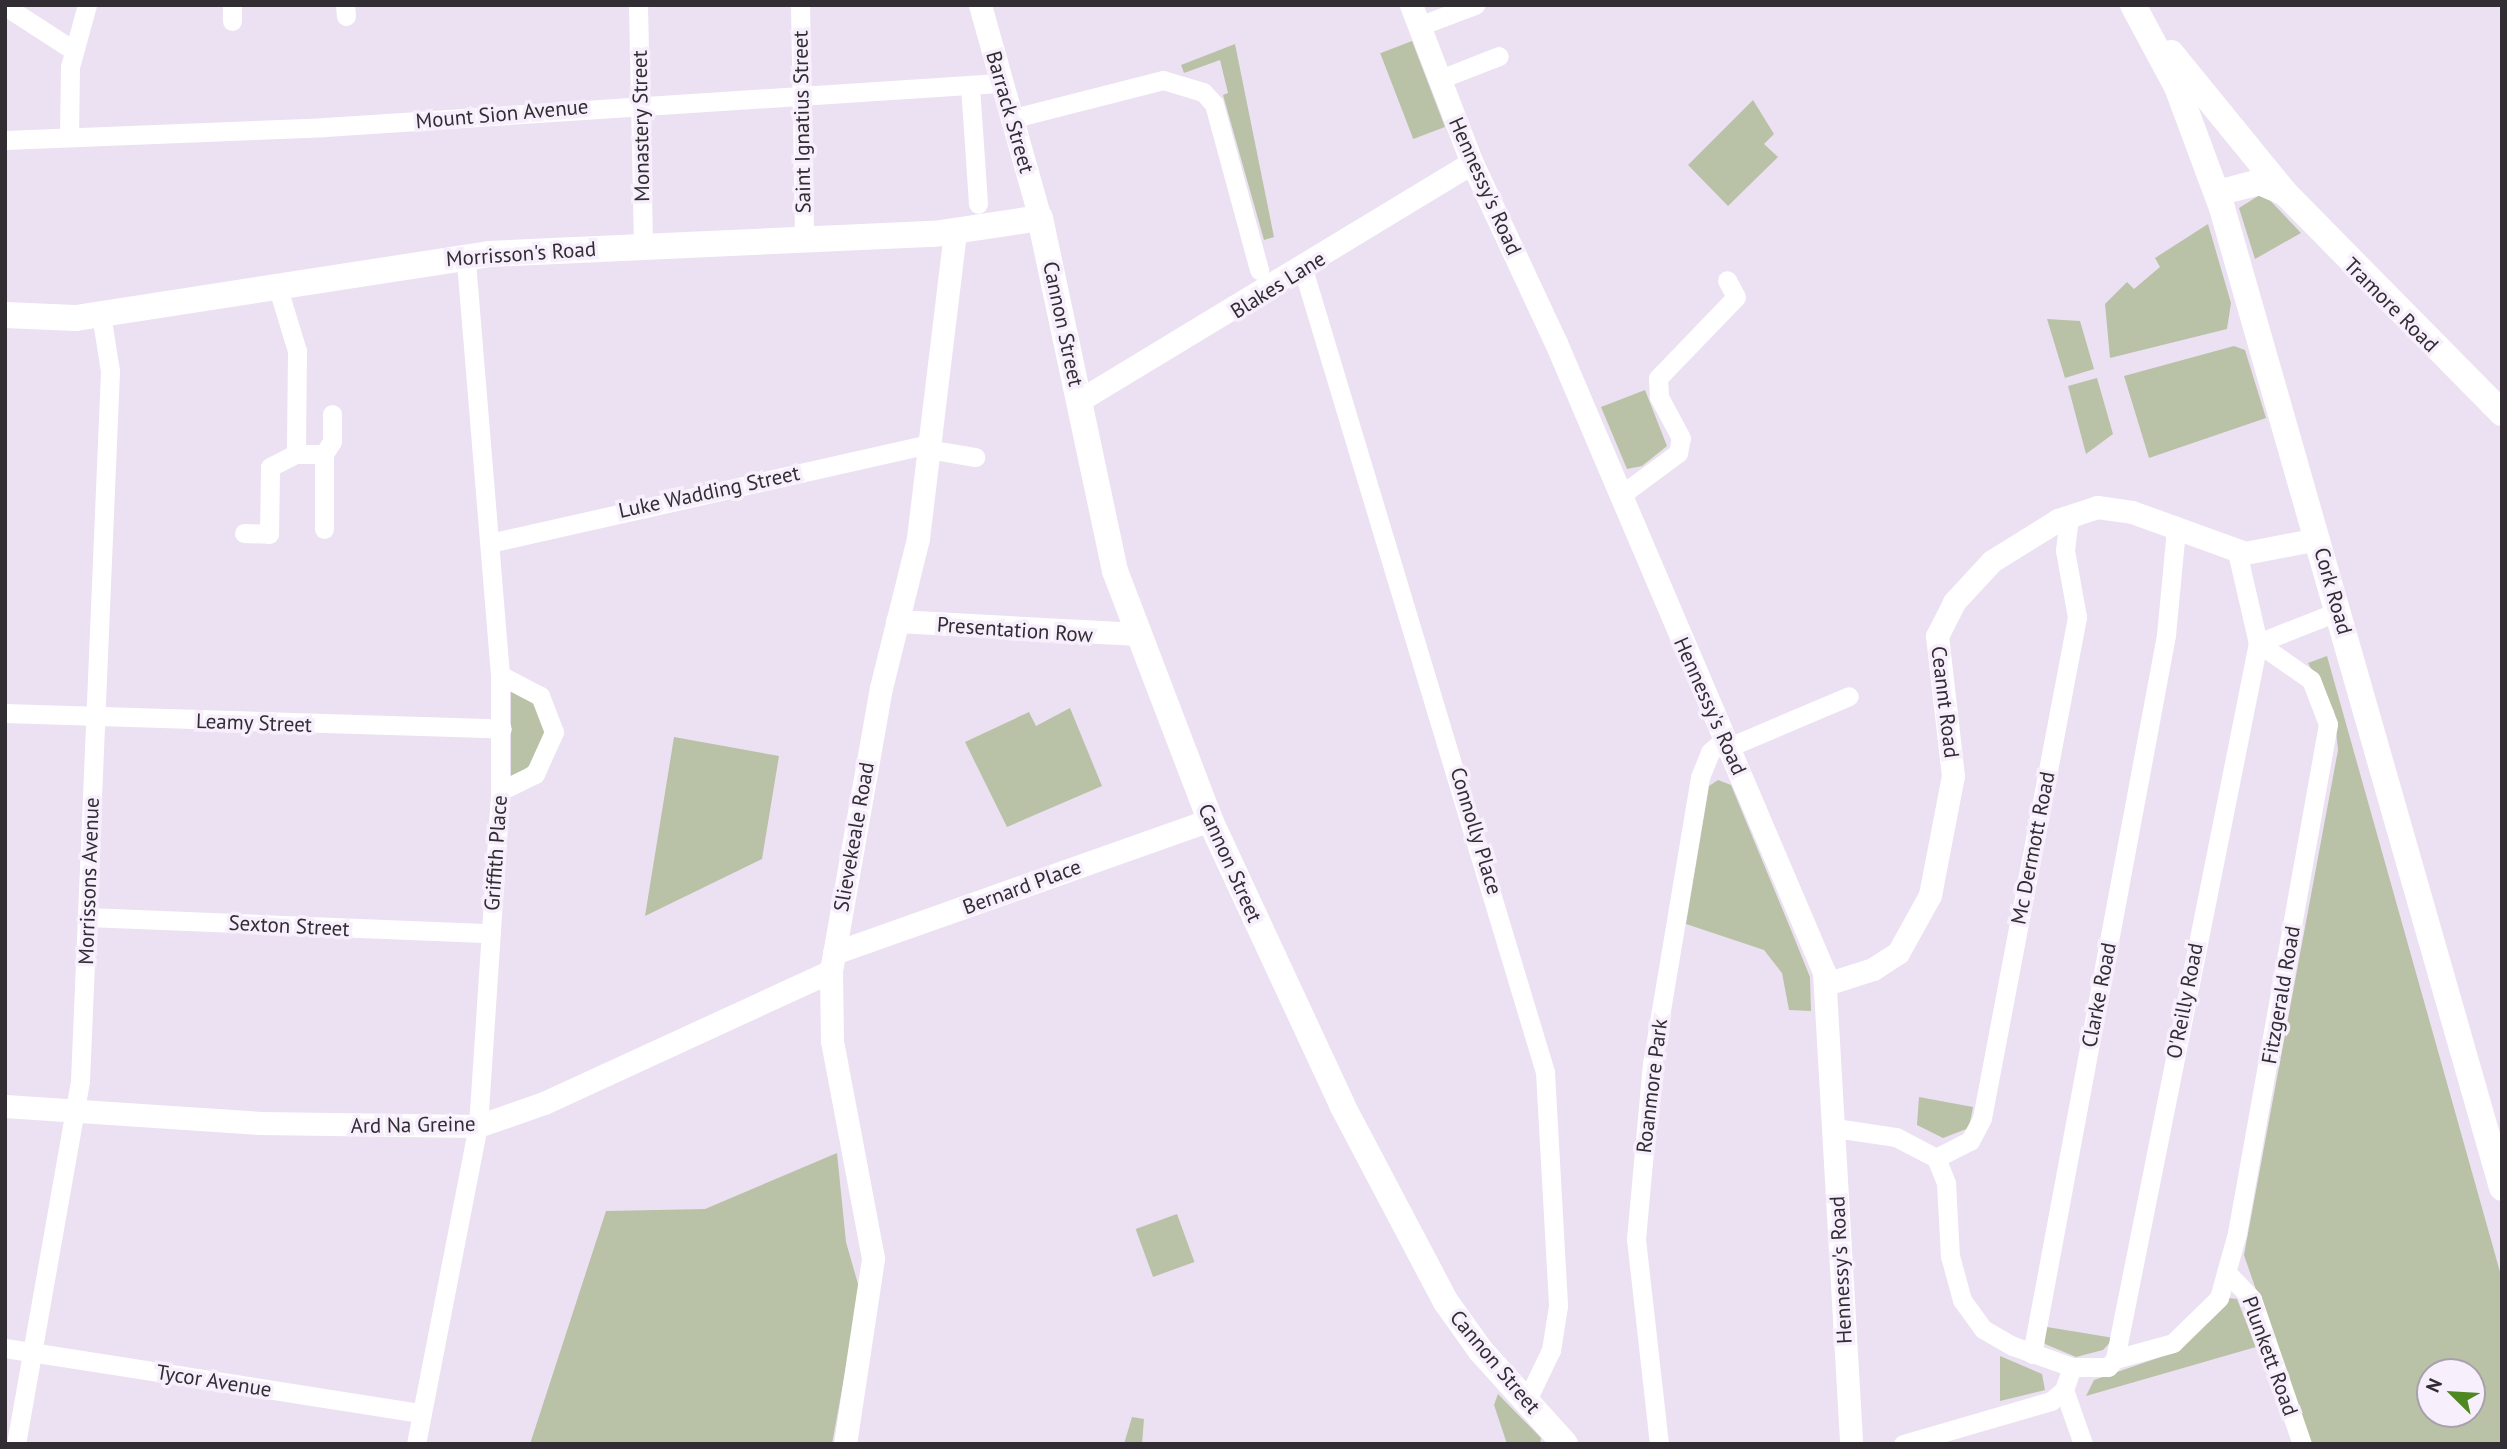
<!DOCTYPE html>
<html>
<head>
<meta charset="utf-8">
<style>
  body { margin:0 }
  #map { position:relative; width:2507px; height:1449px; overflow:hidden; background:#ece1f2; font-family:"PT Sans",sans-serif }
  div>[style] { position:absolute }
  .green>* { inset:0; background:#b9c2a6; transform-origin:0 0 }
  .minor>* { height:19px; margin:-9.5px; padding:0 9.5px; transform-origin:9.5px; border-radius:9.5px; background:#fff }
  .tertiary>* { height:23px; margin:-11.5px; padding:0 11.5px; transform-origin:11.5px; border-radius:11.5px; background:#fff }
  .secondary>* { height:26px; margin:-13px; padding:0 13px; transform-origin:13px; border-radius:13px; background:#fff }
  span { translate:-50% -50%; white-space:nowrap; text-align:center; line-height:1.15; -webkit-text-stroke:7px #f8effd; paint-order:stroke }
  .street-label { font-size:21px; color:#312d33 }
  .frame { position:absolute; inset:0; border:7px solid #312d33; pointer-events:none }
  .north { position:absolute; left:2416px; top:1358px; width:70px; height:70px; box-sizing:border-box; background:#f8effd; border:2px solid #a8a1ac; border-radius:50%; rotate:294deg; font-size:19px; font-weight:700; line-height:28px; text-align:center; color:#312d33 }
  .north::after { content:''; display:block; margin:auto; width:24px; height:32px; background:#4f8721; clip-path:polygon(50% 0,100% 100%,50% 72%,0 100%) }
</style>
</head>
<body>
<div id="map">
  <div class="green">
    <i style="left:1412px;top:41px;width:92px;height:34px;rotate:69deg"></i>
    <i style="clip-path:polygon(1235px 44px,1274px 237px,1264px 240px,1223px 95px,1228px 93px,1220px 60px,1184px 73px,1181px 65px)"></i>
    <i style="clip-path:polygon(1753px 100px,1774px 134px,1764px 144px,1778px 157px,1728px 206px,1688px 165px)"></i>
    <i style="clip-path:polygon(2263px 193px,2301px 233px,2255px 259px,2239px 208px)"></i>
    <i style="clip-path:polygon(2208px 224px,2231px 303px,2227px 329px,2110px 358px,2105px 304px,2127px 282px,2134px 289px,2160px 267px,2155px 258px)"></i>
    <i style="clip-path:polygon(2047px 319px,2080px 321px,2094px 369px,2065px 378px)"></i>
    <i style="clip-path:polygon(2234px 346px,2245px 350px,2266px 418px,2149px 458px,2124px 376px)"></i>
    <i style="clip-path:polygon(2097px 378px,2113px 434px,2086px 454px,2068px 386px)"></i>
    <i style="clip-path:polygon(1645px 390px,1667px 446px,1642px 466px,1627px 469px,1601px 407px)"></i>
    <i style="clip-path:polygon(evenodd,2327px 656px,2502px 1279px,2502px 1444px,2309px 1444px,2244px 1255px,2338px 750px,2334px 711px,2308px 663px,2327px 656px,2430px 1372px,2472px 1372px,2472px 1414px,2430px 1414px,2430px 1372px)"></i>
    <i style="clip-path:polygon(511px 684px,531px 696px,547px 725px,538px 759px,511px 780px)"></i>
    <i style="clip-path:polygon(1070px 708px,1102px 786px,1007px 827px,965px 742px,1029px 712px,1036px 726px)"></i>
    <i style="clip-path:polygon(674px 737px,779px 756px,762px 859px,645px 916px)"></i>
    <i style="clip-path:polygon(1718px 780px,1731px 785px,1791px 930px,1810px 977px,1811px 1011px,1789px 1010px,1782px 973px,1764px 950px,1686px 924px,1709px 786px)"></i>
    <i style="clip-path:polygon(1919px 1097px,1973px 1107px,1969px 1128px,1943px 1138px,1917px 1125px)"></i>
    <i style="clip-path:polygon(837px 1153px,846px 1242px,860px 1291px,832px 1444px,530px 1444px,606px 1211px,705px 1209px)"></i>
    <i style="left:1177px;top:1214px;width:51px;height:44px;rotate:70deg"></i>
    <i style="clip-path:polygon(2229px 1298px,2237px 1299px,2256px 1347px,2086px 1396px,2094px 1380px,2175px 1352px)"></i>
    <i style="clip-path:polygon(2041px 1326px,2114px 1338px,2103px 1350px,2076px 1357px,2045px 1344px)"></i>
    <i style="clip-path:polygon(2000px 1356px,2042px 1374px,2045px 1390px,2000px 1401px)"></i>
    <i style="clip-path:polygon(1498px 1394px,1541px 1438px,1540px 1444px,1507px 1444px,1494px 1405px)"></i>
    <i style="clip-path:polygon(1132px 1417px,1144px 1419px,1142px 1444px,1124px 1444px)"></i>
  </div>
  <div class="minor">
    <i style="left:232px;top:5px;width:16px;rotate:90deg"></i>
    <i style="left:345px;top:5px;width:11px;rotate:85deg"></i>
    <i style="left:638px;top:5px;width:241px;rotate:88.8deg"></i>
    <i style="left:800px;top:5px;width:233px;rotate:89deg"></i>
    <i style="left:5px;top:6px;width:81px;rotate:32.9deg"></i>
    <i style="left:1419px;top:26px;width:60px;rotate:-20.6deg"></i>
    <i style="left:1440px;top:79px;width:63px;rotate:-21.3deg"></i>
    <i style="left:970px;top:86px;width:118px;rotate:86.1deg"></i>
    <i style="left:1010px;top:119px;width:158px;rotate:-14.3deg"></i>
    <i style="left:1163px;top:80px;width:42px;rotate:16.7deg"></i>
    <i style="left:1203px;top:92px;width:16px;rotate:47deg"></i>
    <i style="left:1214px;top:104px;width:172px;rotate:74.8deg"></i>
    <i style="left:69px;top:137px;width:70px;rotate:-89.2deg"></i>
    <i style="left:70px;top:67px;width:64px;rotate:-74.7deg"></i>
    <i style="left:5px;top:140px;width:320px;rotate:-2.3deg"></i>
    <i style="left:325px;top:127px;width:675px;rotate:-3.74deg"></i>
    <i style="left:1303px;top:269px;width:839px;rotate:73.23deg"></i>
    <i style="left:1545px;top:1072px;width:234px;rotate:86.8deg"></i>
    <i style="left:1558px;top:1306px;width:45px;rotate:99deg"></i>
    <i style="left:1551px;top:1350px;width:58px;rotate:115.7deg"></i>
    <i style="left:277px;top:285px;width:69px;rotate:73.1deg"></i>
    <i style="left:297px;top:351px;width:103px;rotate:90.6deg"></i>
    <i style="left:928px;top:449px;width:48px;rotate:9.7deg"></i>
    <i style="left:324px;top:454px;width:15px;rotate:-58deg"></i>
    <i style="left:332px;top:441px;width:27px;rotate:-90deg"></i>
    <i style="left:1621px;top:495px;width:71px;rotate:-36.4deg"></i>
    <i style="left:1678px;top:453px;width:15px;rotate:-79deg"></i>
    <i style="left:1681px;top:438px;width:47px;rotate:-118.2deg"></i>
    <i style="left:1659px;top:397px;width:19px;rotate:-93deg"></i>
    <i style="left:1658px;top:378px;width:112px;rotate:-46.1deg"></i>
    <i style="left:1736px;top:297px;width:19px;rotate:-118deg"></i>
    <i style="left:244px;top:533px;width:25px;rotate:2deg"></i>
    <i style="left:269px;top:534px;width:67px;rotate:-89.1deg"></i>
    <i style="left:270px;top:467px;width:29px;rotate:-27deg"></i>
    <i style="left:296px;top:454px;width:28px"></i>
    <i style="left:324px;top:454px;width:75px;rotate:90deg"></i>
    <i style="left:490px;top:543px;width:450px;rotate:-12.7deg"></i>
    <i style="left:5px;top:713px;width:497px;rotate:1.8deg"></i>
    <i style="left:1729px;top:747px;width:130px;rotate:-23deg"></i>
    <i style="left:500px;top:791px;width:39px;rotate:-26deg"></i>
    <i style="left:535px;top:774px;width:46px;rotate:-65.7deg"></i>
    <i style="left:554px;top:732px;width:39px;rotate:-111deg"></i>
    <i style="left:540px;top:696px;width:45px;rotate:-152.3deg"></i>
    <i style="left:87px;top:917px;width:404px;rotate:2.3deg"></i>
    <i style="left:1835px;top:1128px;width:62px;rotate:8.4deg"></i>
    <i style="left:1896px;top:1137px;width:45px;rotate:27.7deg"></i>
    <i style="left:1936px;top:1158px;width:27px;rotate:68deg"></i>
    <i style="left:1946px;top:1183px;width:73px;rotate:86.9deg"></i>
    <i style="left:1950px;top:1256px;width:46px;rotate:74.7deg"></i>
    <i style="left:1962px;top:1300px;width:36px;rotate:54deg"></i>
    <i style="left:1983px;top:1329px;width:34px;rotate:30deg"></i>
    <i style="left:2013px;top:1346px;width:63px;rotate:19.6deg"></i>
    <i style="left:2072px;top:1367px;width:36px"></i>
    <i style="left:2108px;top:1367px;width:11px;rotate:-49deg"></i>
    <i style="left:2115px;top:1359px;width:60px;rotate:-15.4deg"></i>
    <i style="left:2173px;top:1343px;width:64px;rotate:-44.4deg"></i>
    <i style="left:2219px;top:1298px;width:67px;rotate:-74.5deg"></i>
    <i style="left:2237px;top:1233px;width:517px;rotate:-79.86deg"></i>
    <i style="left:2328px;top:724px;width:47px;rotate:-111.1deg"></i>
    <i style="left:2311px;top:680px;width:65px;rotate:-145.1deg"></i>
    <i style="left:2258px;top:643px;width:93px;rotate:-103deg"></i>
    <i style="left:1936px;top:1158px;width:38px;rotate:-27deg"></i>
    <i style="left:1970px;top:1141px;width:26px;rotate:-62deg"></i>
    <i style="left:1982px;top:1118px;width:510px;rotate:-79.26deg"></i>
    <i style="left:2077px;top:617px;width:68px;rotate:-100.2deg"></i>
    <i style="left:2065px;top:550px;width:35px;rotate:-83deg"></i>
    <i style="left:2229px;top:1275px;width:33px;rotate:46deg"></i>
    <i style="left:2252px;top:1299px;width:153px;rotate:71deg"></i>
    <i style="left:5px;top:1348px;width:422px;rotate:8.9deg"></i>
    <i style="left:2032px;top:1354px;width:731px;rotate:-79.44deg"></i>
    <i style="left:2166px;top:635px;width:106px;rotate:-84.6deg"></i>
    <i style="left:2115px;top:1359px;width:730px;rotate:-78.71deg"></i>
    <i style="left:2258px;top:643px;width:87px;rotate:-21.6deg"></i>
    <i style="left:2064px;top:1390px;width:57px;rotate:70.6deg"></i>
    <i style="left:16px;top:1444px;width:369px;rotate:-80deg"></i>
    <i style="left:80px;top:1081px;width:711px;rotate:-87.58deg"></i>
    <i style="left:110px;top:371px;width:58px;rotate:-99deg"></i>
    <i style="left:416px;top:1444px;width:324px;rotate:-79deg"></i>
    <i style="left:478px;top:1126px;width:336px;rotate:-86.2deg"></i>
    <i style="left:500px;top:791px;width:116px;rotate:-90deg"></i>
    <i style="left:500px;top:675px;width:419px;rotate:-94.7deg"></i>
    <i style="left:1659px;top:1444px;width:206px;rotate:-96.4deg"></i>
    <i style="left:1636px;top:1239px;width:176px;rotate:-84.8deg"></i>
    <i style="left:1652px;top:1064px;width:291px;rotate:-80.5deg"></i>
    <i style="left:1700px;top:777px;width:27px;rotate:-68deg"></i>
    <i style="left:1710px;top:752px;width:20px;rotate:-41deg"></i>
    <i style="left:1903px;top:1444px;width:154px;rotate:-16.2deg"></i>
    <i style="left:2051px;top:1401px;width:17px;rotate:-40deg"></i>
    <i style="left:2064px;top:1390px;width:24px;rotate:-71deg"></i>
  </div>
  <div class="tertiary">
    <i style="left:980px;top:5px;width:221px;rotate:74.3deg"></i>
    <i style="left:1411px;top:5px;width:169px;rotate:68.9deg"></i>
    <i style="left:1472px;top:163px;width:199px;rotate:65deg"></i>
    <i style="left:1556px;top:343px;width:684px;rotate:66.92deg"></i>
    <i style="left:1824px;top:972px;width:473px;rotate:86.7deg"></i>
    <i style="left:1080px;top:400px;width:458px;rotate:-31.2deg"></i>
    <i style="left:897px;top:621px;width:237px;rotate:3.1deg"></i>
    <i style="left:834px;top:953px;width:399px;rotate:-19.5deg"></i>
    <i style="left:1826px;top:984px;width:49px;rotate:-17.7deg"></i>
    <i style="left:1873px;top:969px;width:30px;rotate:-33deg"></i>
    <i style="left:1898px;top:953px;width:66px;rotate:-61.1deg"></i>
    <i style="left:1930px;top:895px;width:121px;rotate:-79.1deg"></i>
    <i style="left:1953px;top:776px;width:141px;rotate:-96.5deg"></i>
    <i style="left:1937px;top:636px;width:38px;rotate:-63deg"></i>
    <i style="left:1954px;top:602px;width:56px;rotate:-47.2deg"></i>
    <i style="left:1992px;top:561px;width:78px;rotate:-31.8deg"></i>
    <i style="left:2058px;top:520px;width:41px;rotate:-18.4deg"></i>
    <i style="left:2097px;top:507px;width:35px;rotate:8deg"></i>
    <i style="left:2132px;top:512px;width:120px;rotate:19.9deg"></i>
    <i style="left:2245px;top:553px;width:74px;rotate:-10.9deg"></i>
    <i style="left:5px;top:1106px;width:255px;rotate:3.8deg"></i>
    <i style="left:259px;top:1123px;width:219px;rotate:0.8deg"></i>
    <i style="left:478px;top:1126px;width:70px;rotate:-19.2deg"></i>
    <i style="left:544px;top:1103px;width:316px;rotate:-24.7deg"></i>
    <i style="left:845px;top:1444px;width:188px;rotate:-81.4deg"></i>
    <i style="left:873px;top:1258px;width:221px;rotate:-100.7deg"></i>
    <i style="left:832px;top:1041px;width:70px;rotate:-90.8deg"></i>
    <i style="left:831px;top:971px;width:287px;rotate:-80deg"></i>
    <i style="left:881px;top:688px;width:154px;rotate:-76.1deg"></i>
    <i style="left:918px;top:538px;width:308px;rotate:-83.1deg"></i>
  </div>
  <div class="secondary">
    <i style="left:2133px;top:5px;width:93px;rotate:61.8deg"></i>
    <i style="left:2177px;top:87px;width:129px;rotate:69.6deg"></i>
    <i style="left:2222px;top:208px;width:1019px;rotate:74.05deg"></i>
    <i style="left:2171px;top:53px;width:181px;rotate:50.8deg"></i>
    <i style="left:2217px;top:193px;width:44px;rotate:-14.3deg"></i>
    <i style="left:2260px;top:182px;width:27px;rotate:24deg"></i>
    <i style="left:2285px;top:193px;width:309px;rotate:45.4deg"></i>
    <i style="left:5px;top:315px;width:71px;rotate:2.4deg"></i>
    <i style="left:76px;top:318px;width:418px;rotate:-8.8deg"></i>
    <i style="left:489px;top:254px;width:445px;rotate:-2.6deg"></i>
    <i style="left:934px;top:234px;width:107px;rotate:-8.6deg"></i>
    <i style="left:1040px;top:218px;width:361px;rotate:78deg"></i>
    <i style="left:1115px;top:571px;width:267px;rotate:69.1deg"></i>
    <i style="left:1210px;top:820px;width:314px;rotate:65.1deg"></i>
    <i style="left:1342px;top:1105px;width:223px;rotate:62.2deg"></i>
    <i style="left:1446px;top:1302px;width:60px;rotate:54.5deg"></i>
    <i style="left:1481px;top:1351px;width:125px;rotate:47.9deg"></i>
  </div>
  <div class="street-label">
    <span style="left:1010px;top:112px;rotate:74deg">Barrack Street</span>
    <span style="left:502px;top:114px;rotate:-5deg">Mount Sion Avenue</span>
    <span style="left:802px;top:122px;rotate:-91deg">Saint Ignatius Street</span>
    <span style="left:641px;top:126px;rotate:-91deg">Monastery Street</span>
    <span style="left:1485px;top:186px;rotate:66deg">Hennessy's Road</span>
    <span style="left:521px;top:254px;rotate:-4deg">Morrisson's Road</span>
    <span style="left:1278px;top:285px;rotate:-32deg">Blakes Lane</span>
    <span style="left:2391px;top:305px;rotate:45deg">Tramore Road</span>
    <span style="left:1063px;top:324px;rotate:78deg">Cannon Street</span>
    <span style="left:709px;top:492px;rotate:-12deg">Luke Wadding Street</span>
    <span style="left:2333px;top:591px;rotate:74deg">Cork Road</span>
    <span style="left:1015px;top:630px;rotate:4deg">Presentation Row</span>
    <span style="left:1945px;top:702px;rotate:83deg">Ceannt Road</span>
    <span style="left:1710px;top:706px;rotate:66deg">Hennessy's Road</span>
    <span style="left:254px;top:723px;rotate:2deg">Leamy Street</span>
    <span style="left:1476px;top:831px;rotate:73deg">Connolly Place</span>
    <span style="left:854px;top:837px;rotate:-80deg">Slievekeale Road</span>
    <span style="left:2033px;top:848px;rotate:-79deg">Mc Dermott Road</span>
    <span style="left:496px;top:853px;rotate:-86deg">Griffith Place</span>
    <span style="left:1230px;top:863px;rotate:66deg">Cannon Street</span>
    <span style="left:89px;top:881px;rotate:-88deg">Morrissons Avenue</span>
    <span style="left:1022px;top:887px;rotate:-20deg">Bernard Place</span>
    <span style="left:289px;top:926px;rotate:3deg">Sexton Street</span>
    <span style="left:2099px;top:995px;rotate:-79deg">Clarke Road</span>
    <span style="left:2281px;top:995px;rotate:-80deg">Fitzgerald Road</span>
    <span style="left:2185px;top:1001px;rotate:-79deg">O'Reilly Road</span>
    <span style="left:1652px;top:1086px;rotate:-83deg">Roanmore Park</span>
    <span style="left:413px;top:1125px;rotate:-1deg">Ard Na Greine</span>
    <span style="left:1841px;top:1270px;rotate:-93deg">Hennessy's Road</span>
    <span style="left:2270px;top:1356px;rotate:70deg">Plunkett Road</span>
    <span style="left:1495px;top:1362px;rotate:50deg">Cannon Street</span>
    <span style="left:214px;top:1381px;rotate:9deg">Tycor Avenue</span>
  </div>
  <div class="frame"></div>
  <div class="north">N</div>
</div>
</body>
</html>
